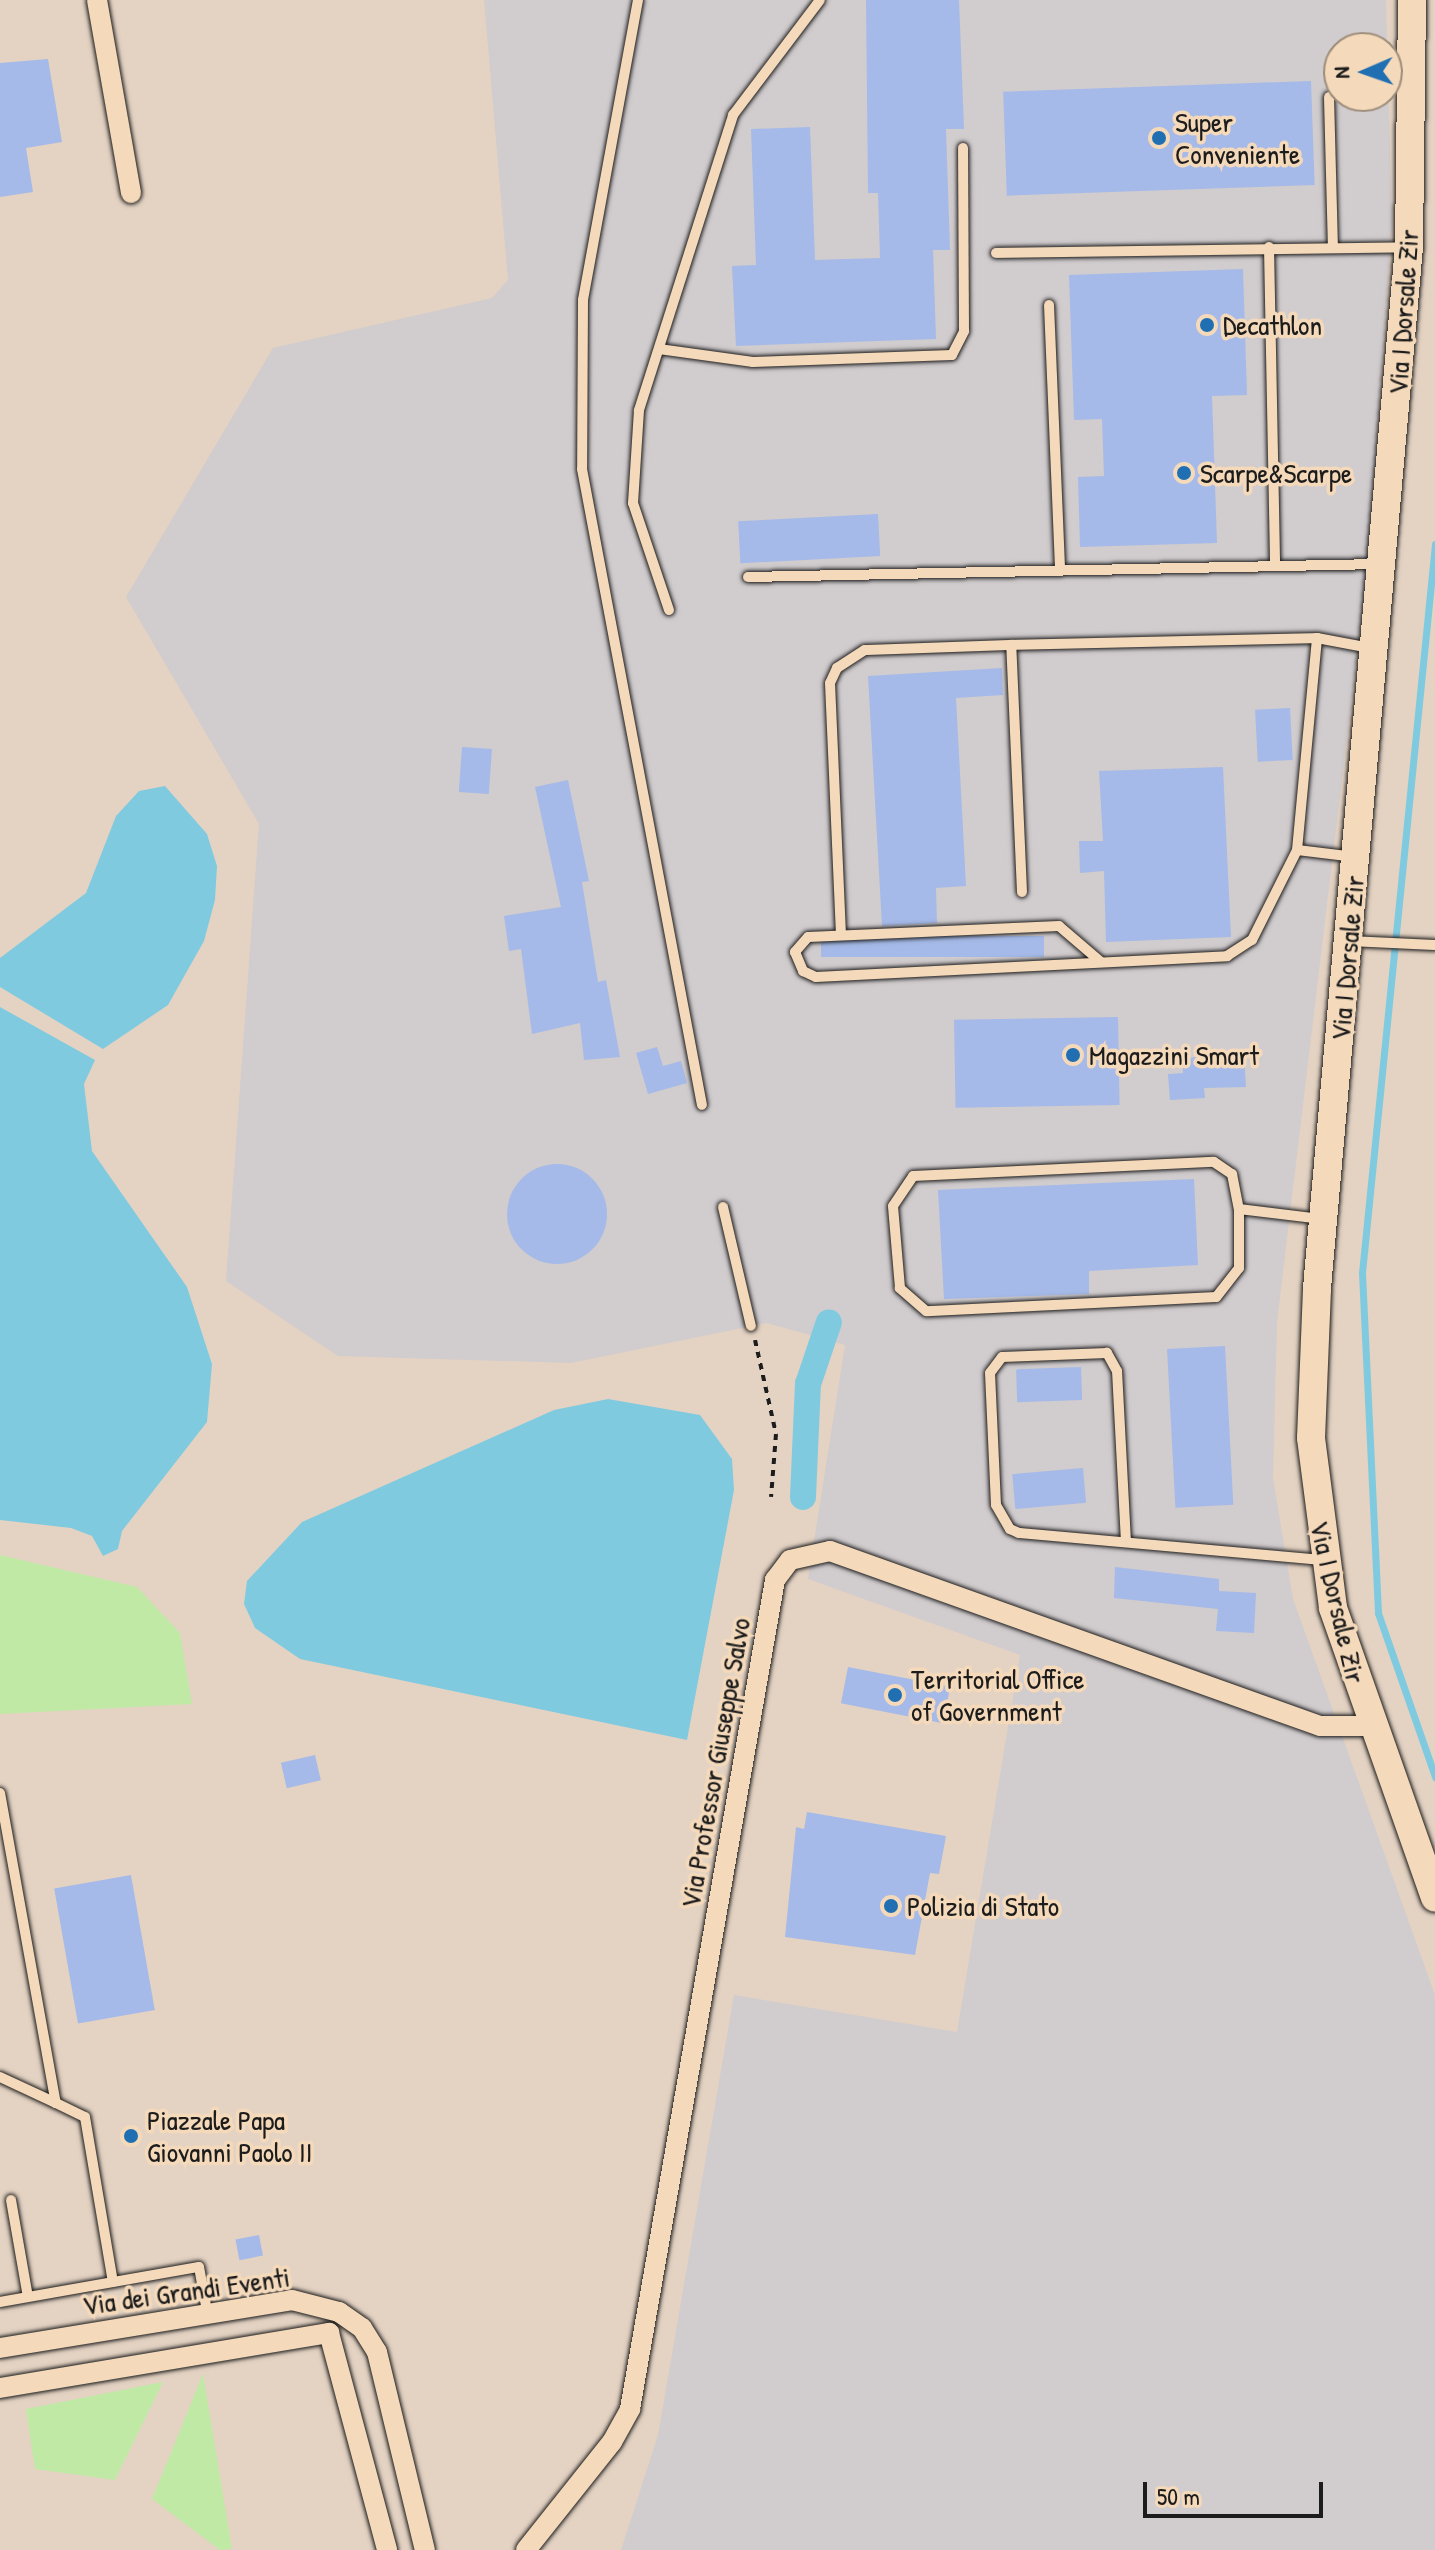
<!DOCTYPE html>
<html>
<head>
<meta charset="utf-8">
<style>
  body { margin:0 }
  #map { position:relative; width:1435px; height:2550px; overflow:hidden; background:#e4d3c3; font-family:"Patrick Hand",sans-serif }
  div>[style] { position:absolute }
  .built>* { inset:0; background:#d1ccce }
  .green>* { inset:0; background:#bfe9a5 }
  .water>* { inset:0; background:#80cae0 }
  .stream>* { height:7px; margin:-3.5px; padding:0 3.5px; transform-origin:3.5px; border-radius:3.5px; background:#80cae0 }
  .canal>* { height:26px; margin:-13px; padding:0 13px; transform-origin:13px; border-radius:13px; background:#80cae0 }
  .building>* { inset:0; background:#a5bae8; transform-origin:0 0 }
  .round { border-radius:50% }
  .path>* { height:4px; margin-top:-2px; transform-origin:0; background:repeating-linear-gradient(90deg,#1c1c1c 0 6px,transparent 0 12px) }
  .roads { filter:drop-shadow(0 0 2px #1c1c1c) drop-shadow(0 0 2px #1c1c1c) }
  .lane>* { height:10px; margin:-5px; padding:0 5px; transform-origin:5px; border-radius:5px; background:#f4d9ba }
  .street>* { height:20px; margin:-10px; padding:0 10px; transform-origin:10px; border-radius:10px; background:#f4d9ba }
  .secondary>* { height:28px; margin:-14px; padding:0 14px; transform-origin:14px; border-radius:14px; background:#f4d9ba }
  .dots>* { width:22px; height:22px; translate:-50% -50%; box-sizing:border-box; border:4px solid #f4d9ba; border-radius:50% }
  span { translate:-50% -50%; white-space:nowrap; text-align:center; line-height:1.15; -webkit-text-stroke:7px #f4d9ba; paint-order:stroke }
  .poi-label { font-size:28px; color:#1c1c1c }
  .left { translate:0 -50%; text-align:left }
  .street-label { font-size:28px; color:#1c1c1c }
  .north { position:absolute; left:1323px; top:32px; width:80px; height:80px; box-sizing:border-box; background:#f4d9ba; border:2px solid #9e8d7b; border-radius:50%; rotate:268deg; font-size:22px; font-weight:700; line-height:32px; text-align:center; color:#1c1c1c }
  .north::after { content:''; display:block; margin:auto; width:28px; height:36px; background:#1f6fb2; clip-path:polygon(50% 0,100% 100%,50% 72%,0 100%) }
  .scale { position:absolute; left:1143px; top:2482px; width:180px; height:36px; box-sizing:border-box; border:4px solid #1c1c1c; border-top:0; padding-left:10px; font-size:24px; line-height:28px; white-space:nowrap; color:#1c1c1c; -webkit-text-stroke:6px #f4d9ba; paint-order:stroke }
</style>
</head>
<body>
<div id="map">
  <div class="built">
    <i style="clip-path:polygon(evenodd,484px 0,1386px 0,1392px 223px,1367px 570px,1277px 1322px,1273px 1478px,1293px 1599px,1435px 1995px,1435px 2550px,621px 2550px,658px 2435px,734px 1995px,957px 2032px,1020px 1655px,808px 1579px,845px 1345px,767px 1323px,571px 1363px,338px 1356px,226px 1281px,259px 824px,126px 597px,273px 348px,492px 298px,508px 280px,484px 0,1339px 48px,1387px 48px,1387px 96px,1339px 96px,1339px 48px)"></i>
  </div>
  <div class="green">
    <i style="clip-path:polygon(0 1555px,137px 1587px,180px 1633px,192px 1704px,0 1714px)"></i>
    <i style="clip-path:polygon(203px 2374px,232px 2549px,220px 2550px,152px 2499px)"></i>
    <i style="clip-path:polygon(163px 2382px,115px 2480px,35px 2469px,26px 2409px)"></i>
  </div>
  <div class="water">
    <i style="clip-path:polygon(165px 786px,207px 834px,217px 866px,215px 900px,204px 941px,168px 1005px,103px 1049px,0 987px,0 958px,86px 893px,116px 816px,139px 791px)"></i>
    <i style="clip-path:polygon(0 1007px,95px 1060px,84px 1084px,92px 1151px,187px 1287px,212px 1364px,207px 1422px,122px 1531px,118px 1549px,103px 1556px,92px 1536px,71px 1528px,0 1520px)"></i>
    <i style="clip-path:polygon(608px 1399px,700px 1415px,732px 1459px,734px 1490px,687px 1740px,300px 1659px,255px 1628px,244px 1604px,247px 1581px,302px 1522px,554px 1410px)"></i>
  </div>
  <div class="stream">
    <i style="left:1435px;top:544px;width:733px;rotate:95.72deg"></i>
    <i style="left:1362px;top:1273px;width:340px;rotate:87.3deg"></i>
    <i style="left:1378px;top:1613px;width:174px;rotate:70.8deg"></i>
  </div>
  <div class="canal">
    <i style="left:803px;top:1497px;width:113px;rotate:-87.5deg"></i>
    <i style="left:808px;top:1384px;width:65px;rotate:-71.3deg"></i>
  </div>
  <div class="building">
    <i style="clip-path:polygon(866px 0,959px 0,964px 129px,946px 129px,950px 250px,933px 250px,936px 339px,736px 346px,732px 266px,756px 265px,751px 129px,810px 127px,815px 260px,880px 258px,878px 193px,868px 193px)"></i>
    <i style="clip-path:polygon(48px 59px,62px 142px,26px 148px,33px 192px,0 197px,0 63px)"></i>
    <i style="left:1311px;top:81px;width:104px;height:308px;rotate:88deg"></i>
    <i style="clip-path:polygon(1243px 269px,1247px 395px,1212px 396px,1217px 543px,1080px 547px,1078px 477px,1104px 476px,1102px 419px,1074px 420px,1069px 275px)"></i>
    <i style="left:878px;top:514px;width:42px;height:140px;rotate:87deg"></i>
    <i style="clip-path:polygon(1002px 668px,1003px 695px,956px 698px,966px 886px,936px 888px,937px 923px,882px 926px,868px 676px)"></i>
    <i style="left:1290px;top:708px;width:52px;height:35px;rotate:87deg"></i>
    <i style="left:462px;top:747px;width:30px;height:45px;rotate:4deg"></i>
    <i style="clip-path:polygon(1223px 767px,1231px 937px,1106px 942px,1104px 871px,1080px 873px,1079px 841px,1103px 841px,1099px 771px)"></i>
    <i style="clip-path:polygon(568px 780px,589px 881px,582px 882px,598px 982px,606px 980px,620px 1057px,584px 1060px,580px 1023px,532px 1034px,521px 949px,509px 951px,504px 916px,561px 907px,535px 787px)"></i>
    <i style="left:1044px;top:936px;width:21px;height:223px;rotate:90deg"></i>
    <i style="left:1118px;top:1017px;width:88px;height:164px;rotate:89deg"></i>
    <i style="clip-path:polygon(657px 1047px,663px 1066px,681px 1061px,687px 1083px,648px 1094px,636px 1053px)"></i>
    <i style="clip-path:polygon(1244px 1055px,1246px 1087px,1204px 1088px,1205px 1098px,1170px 1100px,1168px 1074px,1183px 1073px,1182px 1058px)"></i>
    <i class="round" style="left:507px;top:1164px;width:100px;height:100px"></i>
    <i style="clip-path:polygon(1194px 1179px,1198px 1265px,1089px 1271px,1089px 1294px,944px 1299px,938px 1190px)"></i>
    <i style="left:1225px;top:1346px;width:159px;height:58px;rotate:87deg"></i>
    <i style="left:1081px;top:1367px;width:33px;height:65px;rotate:88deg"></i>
    <i style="left:1083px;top:1468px;width:35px;height:71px;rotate:85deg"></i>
    <i style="clip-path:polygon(1115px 1567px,1219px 1579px,1219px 1591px,1256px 1593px,1254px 1633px,1216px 1631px,1218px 1609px,1114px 1598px)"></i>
    <i style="left:848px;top:1667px;width:104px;height:37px;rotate:11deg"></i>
    <i style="left:315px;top:1755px;width:26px;height:35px;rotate:77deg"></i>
    <i style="clip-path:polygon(807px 1812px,946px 1836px,939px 1874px,930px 1873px,915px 1955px,785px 1937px,796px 1827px,804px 1829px)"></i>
    <i style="left:131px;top:1875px;width:137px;height:78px;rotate:80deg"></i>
    <i style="left:259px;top:2235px;width:21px;height:24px;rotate:79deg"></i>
  </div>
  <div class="path">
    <i style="left:755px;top:1340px;width:96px;rotate:77.4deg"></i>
    <i style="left:776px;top:1434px;width:63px;rotate:94.5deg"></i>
  </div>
  <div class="roads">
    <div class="lane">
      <i style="left:638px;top:0;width:305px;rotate:100.4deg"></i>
      <i style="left:583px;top:300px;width:169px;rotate:90.3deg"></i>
      <i style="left:582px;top:469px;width:647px;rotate:79.32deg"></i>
      <i style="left:1329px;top:97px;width:149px;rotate:88.5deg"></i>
      <i style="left:1269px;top:247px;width:317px;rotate:88.9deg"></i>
      <i style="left:996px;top:253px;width:411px;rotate:-0.8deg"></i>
      <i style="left:1049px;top:305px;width:265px;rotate:87.6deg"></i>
      <i style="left:659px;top:349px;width:95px;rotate:7.9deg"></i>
      <i style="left:753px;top:362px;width:199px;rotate:-2deg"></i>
      <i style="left:952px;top:355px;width:27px;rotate:-63deg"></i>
      <i style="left:964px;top:331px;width:183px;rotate:-90.3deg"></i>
      <i style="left:748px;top:577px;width:629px;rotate:-1.18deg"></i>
      <i style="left:669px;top:610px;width:113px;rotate:-108.6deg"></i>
      <i style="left:633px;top:503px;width:93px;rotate:-86.3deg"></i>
      <i style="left:639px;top:410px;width:310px;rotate:-72.3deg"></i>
      <i style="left:733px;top:115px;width:144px;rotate:-52.9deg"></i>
      <i style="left:1355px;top:857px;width:58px;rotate:-173.1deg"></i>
      <i style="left:1297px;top:850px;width:213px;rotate:-84.6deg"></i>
      <i style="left:1317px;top:638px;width:54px;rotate:10.7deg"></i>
      <i style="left:1022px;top:892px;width:247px;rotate:-92.5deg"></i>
      <i style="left:1011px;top:645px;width:306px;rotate:-1.3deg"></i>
      <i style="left:841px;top:935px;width:252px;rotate:-92.5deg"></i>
      <i style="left:830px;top:683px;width:17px;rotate:-65deg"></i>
      <i style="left:837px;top:668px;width:33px;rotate:-33deg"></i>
      <i style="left:865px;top:650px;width:146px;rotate:-2deg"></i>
      <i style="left:1349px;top:941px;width:86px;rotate:2.7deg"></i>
      <i style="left:1101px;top:962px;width:55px;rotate:-139.4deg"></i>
      <i style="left:1059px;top:926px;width:251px;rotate:177.5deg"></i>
      <i style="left:808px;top:937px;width:20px;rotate:131deg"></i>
      <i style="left:795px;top:952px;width:21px;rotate:67deg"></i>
      <i style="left:803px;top:971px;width:14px;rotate:25deg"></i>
      <i style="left:816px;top:977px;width:412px;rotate:-2.9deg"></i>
      <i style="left:1227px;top:956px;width:30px;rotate:-33deg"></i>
      <i style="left:1252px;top:940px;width:101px;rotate:-63.4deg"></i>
      <i style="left:723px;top:1207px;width:122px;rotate:76.8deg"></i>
      <i style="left:1239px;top:1209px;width:59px;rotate:90deg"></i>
      <i style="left:1239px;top:1268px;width:37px;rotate:128deg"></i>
      <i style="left:1216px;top:1297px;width:290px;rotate:177.2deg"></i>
      <i style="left:926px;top:1311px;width:35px;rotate:-139deg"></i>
      <i style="left:900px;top:1288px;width:82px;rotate:-94.9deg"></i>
      <i style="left:893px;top:1206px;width:36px;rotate:-56deg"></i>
      <i style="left:913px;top:1176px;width:301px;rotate:-2.7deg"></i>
      <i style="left:1214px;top:1162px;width:22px;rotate:34deg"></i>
      <i style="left:1232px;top:1174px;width:36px;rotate:79deg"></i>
      <i style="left:1239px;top:1209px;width:84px;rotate:6.9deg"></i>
      <i style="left:1126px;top:1542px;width:171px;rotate:-93deg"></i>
      <i style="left:1117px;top:1371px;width:21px;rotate:-119deg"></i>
      <i style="left:1107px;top:1353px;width:105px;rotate:177.8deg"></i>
      <i style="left:1002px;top:1357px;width:20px;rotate:127deg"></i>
      <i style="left:990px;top:1373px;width:132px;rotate:87.4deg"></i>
      <i style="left:996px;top:1505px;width:28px;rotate:60deg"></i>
      <i style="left:1010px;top:1529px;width:10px;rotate:24deg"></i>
      <i style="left:1019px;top:1533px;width:305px;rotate:5.1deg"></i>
      <i style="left:0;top:1793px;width:315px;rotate:79.8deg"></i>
      <i style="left:56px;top:2103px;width:32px;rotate:26deg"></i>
      <i style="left:85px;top:2117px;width:167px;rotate:80.4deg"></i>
      <i style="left:0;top:2077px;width:62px;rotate:24.9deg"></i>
      <i style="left:11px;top:2200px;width:98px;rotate:80.1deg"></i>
      <i style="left:0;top:2302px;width:202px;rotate:-10deg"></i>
      <i style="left:199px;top:2267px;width:45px;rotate:79.7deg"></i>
    </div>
    <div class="street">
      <i style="left:97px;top:0;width:196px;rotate:80deg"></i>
      <i style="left:0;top:2348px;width:296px;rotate:-9.3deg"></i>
      <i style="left:292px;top:2300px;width:49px;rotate:14.3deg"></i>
      <i style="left:339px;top:2312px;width:28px;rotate:35deg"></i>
      <i style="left:362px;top:2328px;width:28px;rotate:58deg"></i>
      <i style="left:377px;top:2352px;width:204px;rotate:76.4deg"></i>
      <i style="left:0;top:2388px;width:334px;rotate:-9.5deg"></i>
      <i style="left:329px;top:2333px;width:225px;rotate:75deg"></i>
      <i style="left:526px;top:2550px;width:138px;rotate:-51.5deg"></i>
      <i style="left:612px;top:2442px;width:38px;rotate:-61deg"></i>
      <i style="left:630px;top:2409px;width:842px;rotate:-80.08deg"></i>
      <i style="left:775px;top:1580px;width:25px;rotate:-53deg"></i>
      <i style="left:790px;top:1560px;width:41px;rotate:-12.7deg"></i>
      <i style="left:830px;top:1551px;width:520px;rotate:19.65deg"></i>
      <i style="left:1320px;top:1726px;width:49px"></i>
    </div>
    <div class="secondary">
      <i style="left:1412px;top:0;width:247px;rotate:90.7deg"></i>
      <i style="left:1409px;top:247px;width:1046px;rotate:95.05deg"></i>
      <i style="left:1317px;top:1289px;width:149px;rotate:92.3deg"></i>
      <i style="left:1311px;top:1438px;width:171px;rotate:82.6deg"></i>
      <i style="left:1333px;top:1608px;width:307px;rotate:70.6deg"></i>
    </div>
  </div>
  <div class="dots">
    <i style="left:1159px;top:138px;background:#1f6fb2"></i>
    <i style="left:1207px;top:325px;background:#1f6fb2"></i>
    <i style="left:1184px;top:473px;background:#1f6fb2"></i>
    <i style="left:1073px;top:1055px;background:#1f6fb2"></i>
    <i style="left:895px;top:1695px;background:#1f6fb2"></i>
    <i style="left:891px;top:1906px;background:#1f6fb2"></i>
    <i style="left:131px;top:2136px;background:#1f6fb2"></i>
  </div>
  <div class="poi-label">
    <span class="left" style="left:1175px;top:138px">Super<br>Conveniente</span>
    <span class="left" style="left:1223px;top:325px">Decathlon</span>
    <span class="left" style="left:1200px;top:473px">Scarpe&amp;Scarpe</span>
    <span class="left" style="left:1089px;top:1055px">Magazzini Smart</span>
    <span class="left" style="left:911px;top:1695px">Territorial Office<br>of Government</span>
    <span class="left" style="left:907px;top:1906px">Polizia di Stato</span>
    <span class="left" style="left:147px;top:2136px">Piazzale Papa<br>Giovanni Paolo II</span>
  </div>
  <div class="street-label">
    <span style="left:1403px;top:312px;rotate:-86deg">Via I Dorsale Zir</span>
    <span style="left:1347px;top:958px;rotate:-85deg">Via I Dorsale Zir</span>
    <span style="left:1338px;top:1602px;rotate:77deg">Via I Dorsale Zir</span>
    <span style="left:715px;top:1763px;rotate:-80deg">Via Professor Giuseppe Salvo</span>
    <span style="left:186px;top:2291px;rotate:-8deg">Via dei Grandi Eventi</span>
  </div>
  <div class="north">N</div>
  <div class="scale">50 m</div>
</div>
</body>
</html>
